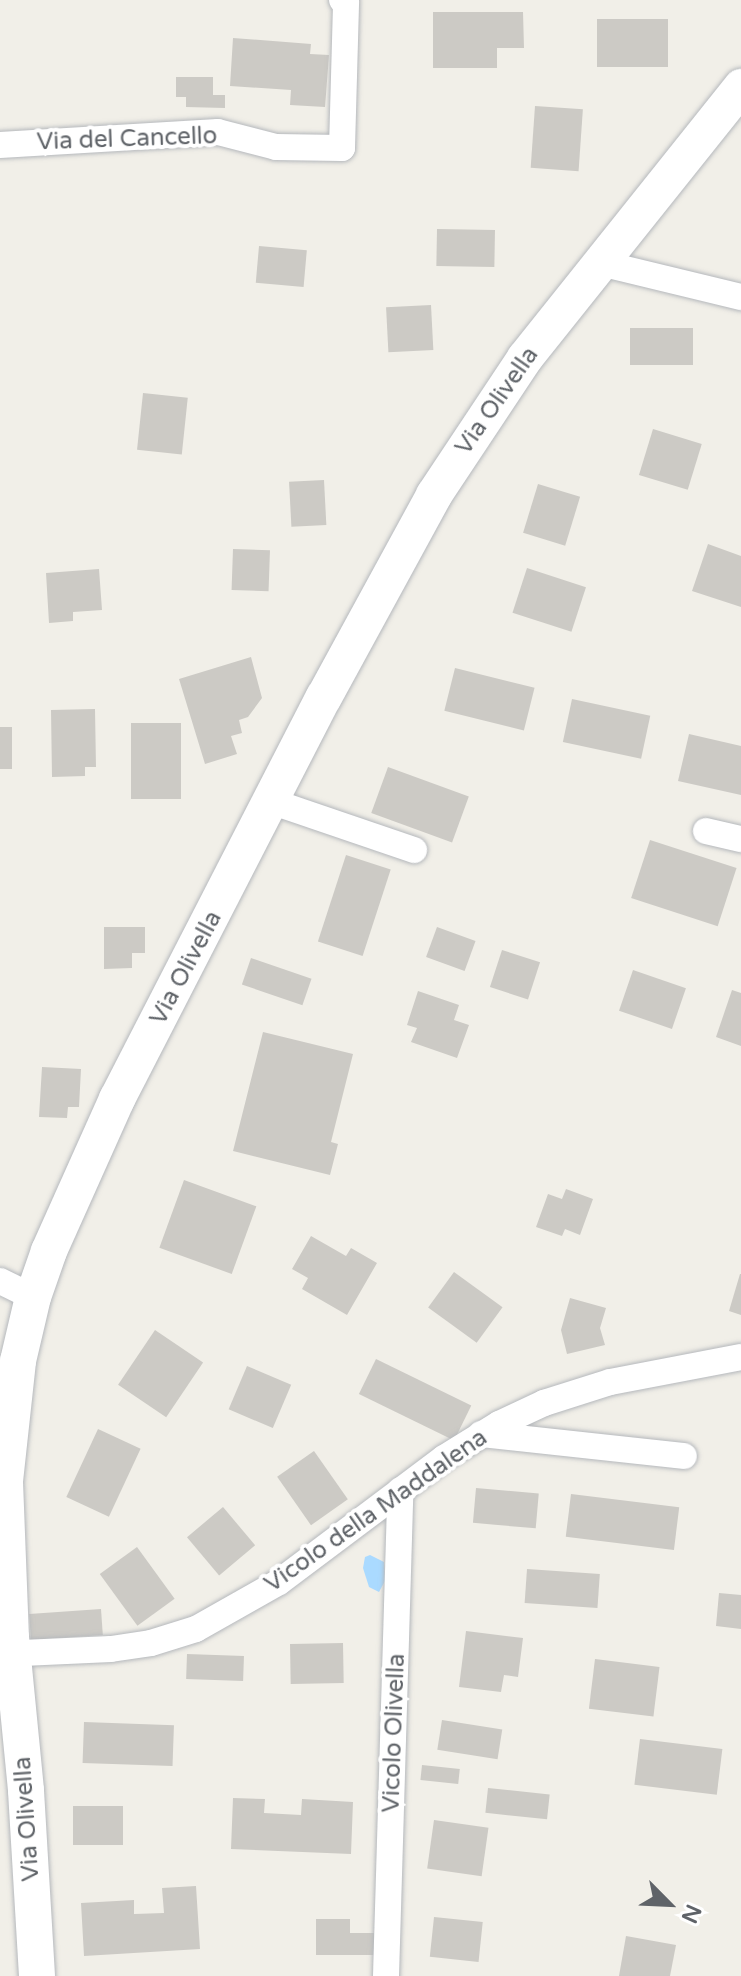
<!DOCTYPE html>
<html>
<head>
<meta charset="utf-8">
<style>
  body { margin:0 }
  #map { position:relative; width:741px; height:1976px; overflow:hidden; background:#f1efe8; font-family:"Varela Round",sans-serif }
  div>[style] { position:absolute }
  .water>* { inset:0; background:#aadaff }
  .building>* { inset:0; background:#cccac5; transform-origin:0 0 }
  .roads { filter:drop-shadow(0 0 2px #b5b8bc) drop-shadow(0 0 2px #b5b8bc) }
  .street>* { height:26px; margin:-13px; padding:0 13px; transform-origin:13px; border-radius:13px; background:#fff }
  .secondary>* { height:36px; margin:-18px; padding:0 18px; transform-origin:18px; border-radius:18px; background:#fff }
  span { translate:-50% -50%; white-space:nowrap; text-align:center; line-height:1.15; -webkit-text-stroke:8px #fff; paint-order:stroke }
  .street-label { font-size:24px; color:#5f6368 }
  .north { position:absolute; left:629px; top:1864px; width:80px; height:80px; -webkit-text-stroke:6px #fff; paint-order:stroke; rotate:114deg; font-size:22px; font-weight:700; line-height:32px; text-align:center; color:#5f6368 }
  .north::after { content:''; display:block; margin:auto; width:28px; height:36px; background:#5f6368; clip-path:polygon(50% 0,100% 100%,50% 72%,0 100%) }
</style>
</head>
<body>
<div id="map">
  <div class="water">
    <i style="clip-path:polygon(370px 1555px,384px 1562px,385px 1581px,379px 1592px,369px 1587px,363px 1568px,365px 1557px)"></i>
  </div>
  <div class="building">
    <i style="clip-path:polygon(433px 12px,523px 12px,524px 48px,497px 48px,497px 68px,433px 68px)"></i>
    <i style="left:597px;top:19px;width:71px;height:48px"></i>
    <i style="clip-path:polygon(233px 38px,311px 44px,310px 54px,329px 55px,325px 107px,290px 105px,291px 90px,230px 86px)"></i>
    <i style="clip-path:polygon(176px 77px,213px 77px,213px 95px,225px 95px,225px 108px,186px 107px,186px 97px,176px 97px)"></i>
    <i style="left:535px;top:106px;width:48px;height:62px;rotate:4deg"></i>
    <i style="left:437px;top:229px;width:58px;height:37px;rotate:1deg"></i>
    <i style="left:259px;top:246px;width:48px;height:37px;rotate:5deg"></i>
    <i style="left:431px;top:305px;width:45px;height:45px;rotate:87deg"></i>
    <i style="left:693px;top:328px;width:37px;height:63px;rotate:90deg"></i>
    <i style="left:143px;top:393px;width:45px;height:57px;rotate:6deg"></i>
    <i style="left:653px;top:429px;width:51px;height:48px;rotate:17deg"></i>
    <i style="left:324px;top:480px;width:45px;height:35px;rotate:87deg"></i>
    <i style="left:538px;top:484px;width:44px;height:51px;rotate:17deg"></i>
    <i style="clip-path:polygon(708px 544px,741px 556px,741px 607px,692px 591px)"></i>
    <i style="left:233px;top:549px;width:37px;height:41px;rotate:2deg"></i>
    <i style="left:527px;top:568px;width:62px;height:47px;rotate:18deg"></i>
    <i style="clip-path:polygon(99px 569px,102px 610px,73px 612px,73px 621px,49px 623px,46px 573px)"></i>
    <i style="clip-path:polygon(251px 657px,262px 698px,248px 717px,239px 720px,242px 733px,231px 736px,237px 754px,205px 764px,179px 679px)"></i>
    <i style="left:455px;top:668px;width:82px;height:44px;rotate:14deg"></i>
    <i style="left:572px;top:699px;width:80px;height:44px;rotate:12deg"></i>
    <i style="clip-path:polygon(95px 709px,96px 767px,85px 767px,85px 776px,52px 777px,51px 710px)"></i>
    <i style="left:131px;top:723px;width:50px;height:76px"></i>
    <i style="left:0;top:727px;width:12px;height:42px"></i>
    <i style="clip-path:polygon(689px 734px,741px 746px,741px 795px,678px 781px)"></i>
    <i style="left:388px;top:767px;width:86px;height:49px;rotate:20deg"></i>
    <i style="left:650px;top:840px;width:91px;height:61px;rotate:18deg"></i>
    <i style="left:346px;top:855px;width:47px;height:91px;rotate:18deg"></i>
    <i style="clip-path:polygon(104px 927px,145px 927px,145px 953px,132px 953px,132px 968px,104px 969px)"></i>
    <i style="left:437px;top:927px;width:41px;height:32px;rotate:20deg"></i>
    <i style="left:502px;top:950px;width:40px;height:39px;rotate:18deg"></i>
    <i style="left:251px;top:958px;width:64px;height:28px;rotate:19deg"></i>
    <i style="left:633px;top:970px;width:56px;height:43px;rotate:19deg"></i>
    <i style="clip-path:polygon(732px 990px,741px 993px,741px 1046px,716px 1037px)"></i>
    <i style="clip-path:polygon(418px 991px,459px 1005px,454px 1020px,469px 1025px,457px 1058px,411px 1042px,417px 1028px,407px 1025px)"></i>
    <i style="clip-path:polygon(263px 1032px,353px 1054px,331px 1142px,338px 1144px,330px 1175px,233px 1151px)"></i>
    <i style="clip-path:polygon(42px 1067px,81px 1069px,79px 1107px,68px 1107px,67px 1118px,39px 1117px)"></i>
    <i style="left:184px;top:1180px;width:77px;height:72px;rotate:20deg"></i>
    <i style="clip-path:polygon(566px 1189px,593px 1199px,580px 1235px,565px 1229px,562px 1236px,536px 1227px,548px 1194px,562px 1199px)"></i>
    <i style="clip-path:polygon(311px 1236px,346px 1256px,351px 1248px,377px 1263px,347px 1315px,302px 1289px,308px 1278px,292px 1269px)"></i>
    <i style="left:454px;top:1272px;width:60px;height:44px;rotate:36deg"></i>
    <i style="clip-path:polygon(740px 1274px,741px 1274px,741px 1315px,729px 1311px)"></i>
    <i style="clip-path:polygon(570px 1298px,606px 1308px,600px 1328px,605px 1345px,567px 1354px,561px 1330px)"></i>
    <i style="left:155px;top:1330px;width:58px;height:66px;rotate:34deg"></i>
    <i style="left:376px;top:1359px;width:106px;height:39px;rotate:26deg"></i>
    <i style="left:247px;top:1366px;width:48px;height:47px;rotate:23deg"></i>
    <i style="left:98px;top:1429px;width:47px;height:75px;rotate:25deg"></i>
    <i style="left:314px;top:1451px;width:59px;height:45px;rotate:55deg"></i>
    <i style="left:476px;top:1488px;width:63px;height:35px;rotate:5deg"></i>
    <i style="left:571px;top:1494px;width:109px;height:43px;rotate:7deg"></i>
    <i style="left:223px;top:1507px;width:50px;height:47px;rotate:50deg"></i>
    <i style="left:137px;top:1547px;width:64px;height:46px;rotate:54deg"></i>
    <i style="left:527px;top:1569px;width:73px;height:34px;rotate:4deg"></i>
    <i style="clip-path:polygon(719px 1593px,741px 1595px,741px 1629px,716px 1626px)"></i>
    <i style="left:101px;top:1609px;width:26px;height:72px;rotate:86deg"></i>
    <i style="clip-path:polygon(466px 1631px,523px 1638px,518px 1677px,504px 1675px,501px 1692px,459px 1687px)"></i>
    <i style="left:343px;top:1643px;width:40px;height:53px;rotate:89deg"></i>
    <i style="left:187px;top:1654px;width:57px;height:25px;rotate:2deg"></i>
    <i style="left:595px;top:1659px;width:65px;height:50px;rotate:7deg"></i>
    <i style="left:442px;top:1720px;width:61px;height:30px;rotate:9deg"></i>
    <i style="left:84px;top:1722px;width:90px;height:41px;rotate:2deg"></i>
    <i style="left:640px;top:1739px;width:83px;height:46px;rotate:7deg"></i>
    <i style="left:422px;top:1765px;width:38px;height:15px;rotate:6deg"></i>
    <i style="left:488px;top:1788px;width:62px;height:25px;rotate:6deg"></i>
    <i style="clip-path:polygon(233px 1798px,265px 1799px,264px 1813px,301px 1815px,302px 1799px,353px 1802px,351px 1854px,231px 1849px)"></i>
    <i style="left:73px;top:1806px;width:50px;height:39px"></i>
    <i style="left:434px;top:1820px;width:55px;height:49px;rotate:8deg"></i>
    <i style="clip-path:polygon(196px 1886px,200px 1949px,84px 1956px,81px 1903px,134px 1900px,134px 1914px,164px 1913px,162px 1888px)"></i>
    <i style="left:434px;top:1917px;width:49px;height:40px;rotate:6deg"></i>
    <i style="clip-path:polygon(316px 1919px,350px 1919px,350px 1933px,374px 1933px,375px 1955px,316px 1955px)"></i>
    <i style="clip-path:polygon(626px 1936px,676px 1945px,670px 1976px,619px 1976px)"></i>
  </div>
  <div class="roads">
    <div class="street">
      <i style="left:0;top:145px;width:218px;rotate:-3.4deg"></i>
      <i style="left:218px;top:132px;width:60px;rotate:14.5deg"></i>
      <i style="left:276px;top:147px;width:66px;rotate:0.9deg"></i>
      <i style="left:342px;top:148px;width:147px;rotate:-88.4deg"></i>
      <i style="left:346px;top:1px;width:4px;rotate:-166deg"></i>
      <i style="left:600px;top:263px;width:145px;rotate:13.6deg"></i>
      <i style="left:273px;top:802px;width:149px;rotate:18.8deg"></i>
      <i style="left:706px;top:831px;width:36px;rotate:13deg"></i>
      <i style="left:0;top:1281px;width:37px;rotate:26deg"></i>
      <i style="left:481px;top:1434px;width:204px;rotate:6.2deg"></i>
      <i style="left:0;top:1654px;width:111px;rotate:-2.6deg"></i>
      <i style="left:111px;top:1649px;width:40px;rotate:-8.5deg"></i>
      <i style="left:151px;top:1643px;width:47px;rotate:-17.3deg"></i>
      <i style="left:196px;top:1629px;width:95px;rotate:-29.5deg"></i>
      <i style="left:279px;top:1582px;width:206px;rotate:-36.9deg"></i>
      <i style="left:444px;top:1458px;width:65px;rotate:-31.7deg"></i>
      <i style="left:499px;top:1424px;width:50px;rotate:-25deg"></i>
      <i style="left:544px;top:1403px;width:69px;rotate:-17.7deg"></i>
      <i style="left:610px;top:1382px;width:133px;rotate:-10.8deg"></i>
      <i style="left:386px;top:1976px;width:486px;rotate:-88.3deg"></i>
    </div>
    <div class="secondary">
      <i style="left:37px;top:1976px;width:186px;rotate:-93.4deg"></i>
      <i style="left:26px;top:1790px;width:153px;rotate:-95.6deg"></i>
      <i style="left:11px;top:1638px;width:157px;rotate:-92.2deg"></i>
      <i style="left:5px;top:1481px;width:121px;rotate:-83.8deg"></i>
      <i style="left:18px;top:1361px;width:66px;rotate:-76.8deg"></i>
      <i style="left:33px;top:1297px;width:49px;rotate:-70.8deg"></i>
      <i style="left:49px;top:1251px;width:167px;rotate:-65.9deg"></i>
      <i style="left:117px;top:1099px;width:452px;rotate:-62.8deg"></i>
      <i style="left:324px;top:697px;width:230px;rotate:-61.4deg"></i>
      <i style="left:434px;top:495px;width:164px;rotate:-56.4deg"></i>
      <i style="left:525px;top:358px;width:347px;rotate:-51.4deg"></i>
    </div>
  </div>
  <div class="street-label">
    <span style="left:127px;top:139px;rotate:-2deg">Via del Cancello</span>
    <span style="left:497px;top:401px;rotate:-55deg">Via Olivella</span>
    <span style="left:186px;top:968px;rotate:-62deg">Via Olivella</span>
    <span style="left:376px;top:1511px;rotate:-35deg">Vicolo della Maddalena</span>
    <span style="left:394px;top:1733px;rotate:-88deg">Vicolo Olivella</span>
    <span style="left:27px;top:1819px;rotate:-94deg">Via Olivella</span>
  </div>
  <div class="north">N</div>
</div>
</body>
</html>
